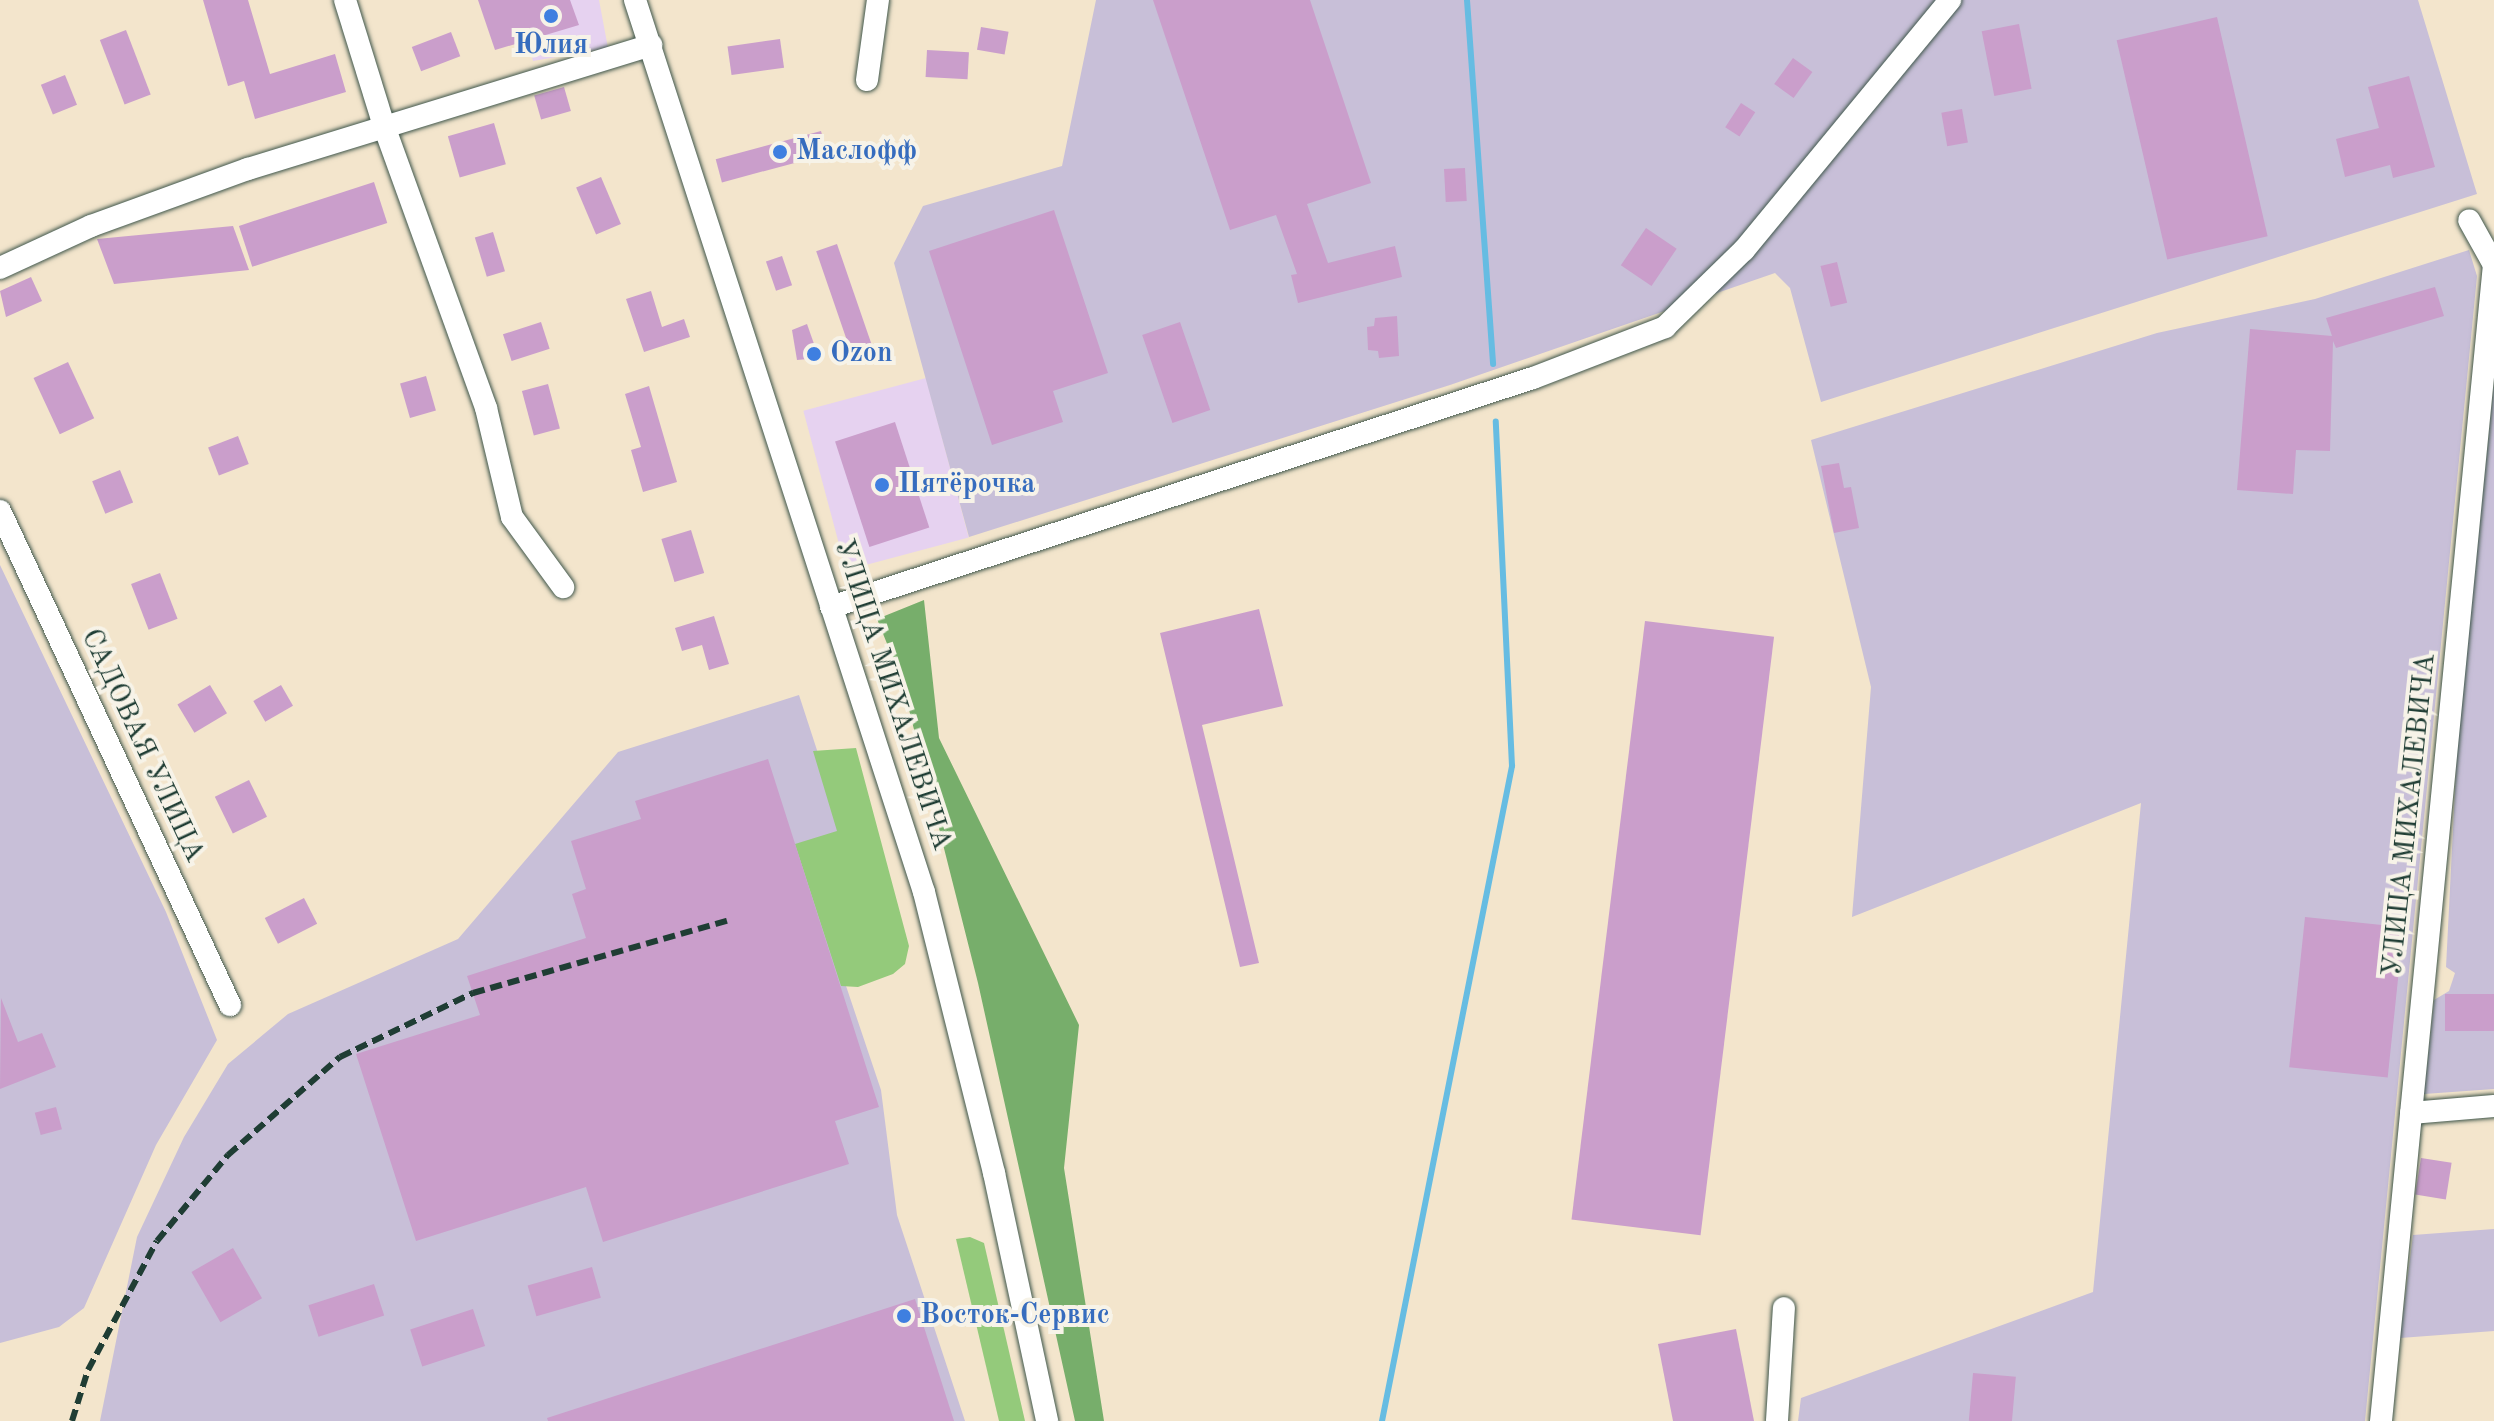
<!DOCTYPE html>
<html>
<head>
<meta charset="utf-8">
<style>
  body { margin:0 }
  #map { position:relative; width:2494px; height:1421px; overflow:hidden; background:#f3e5cc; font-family:"Old Standard TT",serif }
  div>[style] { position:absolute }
  .built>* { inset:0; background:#e6d2f0; transform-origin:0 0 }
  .industrial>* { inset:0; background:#c8bfd8 }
  .green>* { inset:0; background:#94ca7b }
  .forest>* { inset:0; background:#77ae6b }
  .stream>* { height:6px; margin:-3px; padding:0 3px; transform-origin:3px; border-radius:3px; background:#66bce2 }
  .building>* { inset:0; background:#ca9ecb; transform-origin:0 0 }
  .roads { filter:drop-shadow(0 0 2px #3f564b) drop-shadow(0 0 2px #3f564b) }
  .minor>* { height:22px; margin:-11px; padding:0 11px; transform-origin:11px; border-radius:11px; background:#fff }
  .rail>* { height:6px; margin-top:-3px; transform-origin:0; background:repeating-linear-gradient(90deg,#1f3d34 0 12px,transparent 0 18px) }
  .dots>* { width:22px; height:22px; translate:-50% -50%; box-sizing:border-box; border:4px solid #f7f3e8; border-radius:50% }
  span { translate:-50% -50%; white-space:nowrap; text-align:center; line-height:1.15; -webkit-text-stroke:8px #f7f3e8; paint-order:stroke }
  .shop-label { font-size:28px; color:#366cbe; font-weight:700 }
  .left { translate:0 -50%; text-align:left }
  .street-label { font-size:28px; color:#1f3d34 }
</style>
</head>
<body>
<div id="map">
  <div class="built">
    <i style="clip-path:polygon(517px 0,599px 0,608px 48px,533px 61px)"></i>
    <i style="left:926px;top:378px;width:165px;height:127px;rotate:75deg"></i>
  </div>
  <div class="industrial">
    <i style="clip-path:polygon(1096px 0,2418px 0,2477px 194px,1821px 402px,1790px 288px,1775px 273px,1450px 385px,969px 537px,894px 263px,923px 206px,1062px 166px)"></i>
    <i style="clip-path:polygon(2469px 250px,2477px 276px,2365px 1421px,1798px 1421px,1801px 1398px,2093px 1292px,2141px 803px,1852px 917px,1871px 687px,1811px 440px,2157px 333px,2315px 299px)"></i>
    <i style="clip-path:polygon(2494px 382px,2494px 1089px,2424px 1094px,2434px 1000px,2449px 991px,2455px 973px,2446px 967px,2457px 751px)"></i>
    <i style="clip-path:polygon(0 565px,166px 912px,217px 1040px,156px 1145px,84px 1308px,59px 1327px,0 1343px)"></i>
    <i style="clip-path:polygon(799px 695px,844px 833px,841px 971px,881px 1090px,897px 1215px,965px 1421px,100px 1421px,137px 1237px,184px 1137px,228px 1064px,288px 1014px,458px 939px,618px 752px)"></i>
    <i style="clip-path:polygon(2494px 1229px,2494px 1331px,2400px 1338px,2413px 1235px)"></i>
  </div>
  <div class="green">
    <i style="clip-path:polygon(856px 748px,909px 946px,905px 964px,893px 974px,858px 987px,841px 986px,795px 844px,837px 831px,813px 751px)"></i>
    <i style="clip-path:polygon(970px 1237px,984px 1243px,1025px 1421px,999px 1421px,956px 1239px)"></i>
  </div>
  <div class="forest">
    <i style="clip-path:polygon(924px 600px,939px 738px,1079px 1025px,1064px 1168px,1104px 1421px,1075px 1421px,978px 983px,901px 678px,877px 619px)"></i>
  </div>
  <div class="stream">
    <i style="left:1467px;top:0;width:365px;rotate:85.9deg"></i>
    <i style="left:1382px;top:1421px;width:668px;rotate:-78.77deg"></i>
    <i style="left:1512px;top:766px;width:345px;rotate:-92.7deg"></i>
  </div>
  <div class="building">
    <i style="clip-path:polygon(203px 0,248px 0,270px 74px,335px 54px,346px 92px,255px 119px,244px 81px,228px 86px)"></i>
    <i style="clip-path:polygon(478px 0,570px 0,579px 25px,495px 50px)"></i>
    <i style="clip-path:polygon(1153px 0,1310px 0,1371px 183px,1307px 204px,1328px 263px,1395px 246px,1402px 277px,1298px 303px,1291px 275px,1297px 274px,1276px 215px,1230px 230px)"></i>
    <i style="left:2217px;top:17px;width:225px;height:103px;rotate:77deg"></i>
    <i style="left:2019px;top:24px;width:66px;height:38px;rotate:79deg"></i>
    <i style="left:981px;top:27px;width:28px;height:23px;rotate:10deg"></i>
    <i style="left:126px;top:30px;width:69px;height:28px;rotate:69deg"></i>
    <i style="left:451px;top:32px;width:26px;height:42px;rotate:69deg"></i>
    <i style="left:780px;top:39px;width:29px;height:53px;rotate:82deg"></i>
    <i style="left:927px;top:50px;width:42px;height:27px;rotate:3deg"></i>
    <i style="left:1793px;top:58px;width:24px;height:32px;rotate:36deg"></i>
    <i style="left:65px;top:75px;width:32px;height:26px;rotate:68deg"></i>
    <i style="clip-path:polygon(2409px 76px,2435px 167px,2393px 178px,2390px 165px,2345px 177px,2336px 139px,2379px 128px,2368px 87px)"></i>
    <i style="left:564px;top:87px;width:25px;height:31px;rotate:74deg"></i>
    <i style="left:1741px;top:103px;width:17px;height:29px;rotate:33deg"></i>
    <i style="left:1962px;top:109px;width:34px;height:21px;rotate:80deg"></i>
    <i style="left:494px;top:123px;width:43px;height:48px;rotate:74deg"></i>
    <i style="left:821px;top:131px;width:24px;height:109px;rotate:75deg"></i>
    <i style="left:1465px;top:168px;width:33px;height:21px;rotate:87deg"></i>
    <i style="left:601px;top:177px;width:51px;height:27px;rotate:67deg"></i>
    <i style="left:374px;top:182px;width:43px;height:142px;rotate:72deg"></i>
    <i style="clip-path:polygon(1054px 210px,1108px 373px,1053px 391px,1063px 422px,992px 445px,929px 251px)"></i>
    <i style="clip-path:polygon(233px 226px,249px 270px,114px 284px,97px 239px)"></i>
    <i style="left:1646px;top:228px;width:37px;height:45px;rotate:34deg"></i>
    <i style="left:493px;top:232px;width:41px;height:19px;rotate:73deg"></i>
    <i style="left:837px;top:244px;width:114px;height:22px;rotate:71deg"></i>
    <i style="left:782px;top:256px;width:31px;height:17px;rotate:71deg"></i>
    <i style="left:1837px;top:262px;width:42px;height:17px;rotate:76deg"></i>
    <i style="clip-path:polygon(31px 277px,42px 301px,6px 317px,0 291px)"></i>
    <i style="clip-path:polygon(2435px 287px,2444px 316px,2336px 348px,2333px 341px,2330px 451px,2296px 450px,2293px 494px,2237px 490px,2250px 329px,2332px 336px,2326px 318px)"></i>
    <i style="clip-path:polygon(651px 291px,662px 327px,684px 319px,690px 337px,644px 352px,626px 299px)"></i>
    <i style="clip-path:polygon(1397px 316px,1399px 356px,1379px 358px,1378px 351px,1368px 350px,1367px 327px,1374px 326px,1375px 318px)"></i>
    <i style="left:541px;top:322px;width:28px;height:40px;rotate:72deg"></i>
    <i style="left:1180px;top:322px;width:93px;height:40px;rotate:71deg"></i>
    <i style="clip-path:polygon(807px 324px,819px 358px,797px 360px,792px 330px)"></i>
    <i style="left:68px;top:362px;width:62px;height:38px;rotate:65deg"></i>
    <i style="left:426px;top:376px;width:36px;height:27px;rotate:74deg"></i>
    <i style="left:548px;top:384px;width:46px;height:27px;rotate:75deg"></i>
    <i style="clip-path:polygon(649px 386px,677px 482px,643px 492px,631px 450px,641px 447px,625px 394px)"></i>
    <i style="left:895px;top:422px;width:111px;height:63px;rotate:72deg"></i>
    <i style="left:238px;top:436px;width:30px;height:32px;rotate:69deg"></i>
    <i style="clip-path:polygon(1839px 463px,1844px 488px,1851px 487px,1859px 528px,1834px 533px,1821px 466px)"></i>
    <i style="left:120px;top:470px;width:35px;height:30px;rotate:68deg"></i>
    <i style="left:691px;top:530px;width:45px;height:31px;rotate:73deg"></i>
    <i style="left:160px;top:573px;width:49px;height:31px;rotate:69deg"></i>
    <i style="clip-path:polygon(1259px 609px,1283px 706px,1202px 725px,1259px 963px,1240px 967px,1160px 633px)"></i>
    <i style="clip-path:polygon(714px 616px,729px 664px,709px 670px,702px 645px,682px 651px,675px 628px)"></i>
    <i style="left:1645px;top:621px;width:130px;height:603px;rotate:7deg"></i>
    <i style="left:210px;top:685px;width:33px;height:38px;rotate:59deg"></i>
    <i style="left:281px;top:685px;width:24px;height:32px;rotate:60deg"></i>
    <i style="clip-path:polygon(768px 759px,879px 1107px,835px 1121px,849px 1164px,603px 1242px,586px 1187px,416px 1241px,356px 1054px,480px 1015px,467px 976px,586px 938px,572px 894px,586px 889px,571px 841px,641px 819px,635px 801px)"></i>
    <i style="left:249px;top:780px;width:41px;height:38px;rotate:64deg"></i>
    <i style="left:304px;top:898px;width:29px;height:44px;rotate:63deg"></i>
    <i style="left:2305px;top:917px;width:99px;height:151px;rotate:6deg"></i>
    <i style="left:2494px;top:994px;width:37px;height:49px;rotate:90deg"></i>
    <i style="clip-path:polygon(1px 998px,18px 1042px,42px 1033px,56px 1067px,0 1089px)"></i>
    <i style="left:56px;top:1107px;width:23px;height:22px;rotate:75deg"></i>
    <i style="left:2421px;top:1158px;width:31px;height:37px;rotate:9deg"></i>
    <i style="left:233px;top:1248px;width:58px;height:48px;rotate:60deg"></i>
    <i style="left:592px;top:1267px;width:32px;height:67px;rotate:74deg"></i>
    <i style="left:374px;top:1284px;width:33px;height:69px;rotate:72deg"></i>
    <i style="clip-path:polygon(915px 1299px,954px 1421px,548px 1421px,547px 1418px)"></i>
    <i style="left:473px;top:1309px;width:39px;height:66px;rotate:72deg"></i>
    <i style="clip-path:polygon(1736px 1329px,1754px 1421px,1673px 1421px,1658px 1344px)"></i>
    <i style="left:1973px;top:1373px;width:43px;height:48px;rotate:5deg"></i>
  </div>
  <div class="roads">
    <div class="minor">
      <i style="left:345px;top:0;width:132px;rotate:72.8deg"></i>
      <i style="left:384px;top:126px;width:300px;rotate:70.1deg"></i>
      <i style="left:486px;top:408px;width:112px;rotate:76.6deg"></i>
      <i style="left:512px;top:517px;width:87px;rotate:53.9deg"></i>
      <i style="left:635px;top:0;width:938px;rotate:72.05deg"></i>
      <i style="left:924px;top:892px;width:290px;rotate:76deg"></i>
      <i style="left:994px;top:1173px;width:254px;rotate:77.9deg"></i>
      <i style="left:867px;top:80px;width:81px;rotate:-82.2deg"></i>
      <i style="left:0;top:268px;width:100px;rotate:-24.8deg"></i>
      <i style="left:91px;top:226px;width:167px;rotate:-20deg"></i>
      <i style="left:248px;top:169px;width:422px;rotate:-17.1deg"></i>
      <i style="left:0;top:511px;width:545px;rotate:65.03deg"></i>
      <i style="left:831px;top:607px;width:738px;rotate:-18.07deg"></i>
      <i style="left:1533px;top:378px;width:142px;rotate:-21.1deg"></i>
      <i style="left:1665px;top:327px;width:110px;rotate:-44.3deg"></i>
      <i style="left:1744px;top:250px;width:324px;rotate:-50.5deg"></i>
      <i style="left:2411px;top:1113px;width:83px;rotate:-4.8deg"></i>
      <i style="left:1777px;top:1421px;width:113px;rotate:-86.5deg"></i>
      <i style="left:2381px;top:1421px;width:1162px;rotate:-84.42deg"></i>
      <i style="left:2494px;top:265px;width:51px;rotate:-119.1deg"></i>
    </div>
  </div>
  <div class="rail">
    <i style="left:72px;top:1421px;width:53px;rotate:-72.6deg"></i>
    <i style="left:88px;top:1370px;width:146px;rotate:-61.9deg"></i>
    <i style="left:157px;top:1241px;width:112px;rotate:-50.5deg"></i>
    <i style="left:228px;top:1155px;width:149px;rotate:-41.2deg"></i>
    <i style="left:340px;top:1057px;width:148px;rotate:-25.7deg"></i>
    <i style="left:473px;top:993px;width:270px;rotate:-15.9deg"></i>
  </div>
  <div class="dots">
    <i style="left:551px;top:16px;background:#3f7fe0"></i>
    <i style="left:780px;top:152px;background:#3f7fe0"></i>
    <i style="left:814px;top:354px;background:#3f7fe0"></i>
    <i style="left:882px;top:485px;background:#3f7fe0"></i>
    <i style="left:904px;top:1316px;background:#3f7fe0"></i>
  </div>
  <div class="shop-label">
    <span style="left:551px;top:46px">Юлия</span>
    <span class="left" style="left:796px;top:152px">Маслофф</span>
    <span class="left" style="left:830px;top:354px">Ozon</span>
    <span class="left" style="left:898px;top:485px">Пятёрочка</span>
    <span class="left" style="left:920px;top:1316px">Восток-Сервис</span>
  </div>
  <div class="street-label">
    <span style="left:892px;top:695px;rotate:72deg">УЛИЦА МИХАЛЕВИЧА</span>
    <span style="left:142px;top:746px;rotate:65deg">САДОВАЯ УЛИЦА</span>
    <span style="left:2410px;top:815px;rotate:-84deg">УЛИЦА МИХАЛЕВИЧА</span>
  </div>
</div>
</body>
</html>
